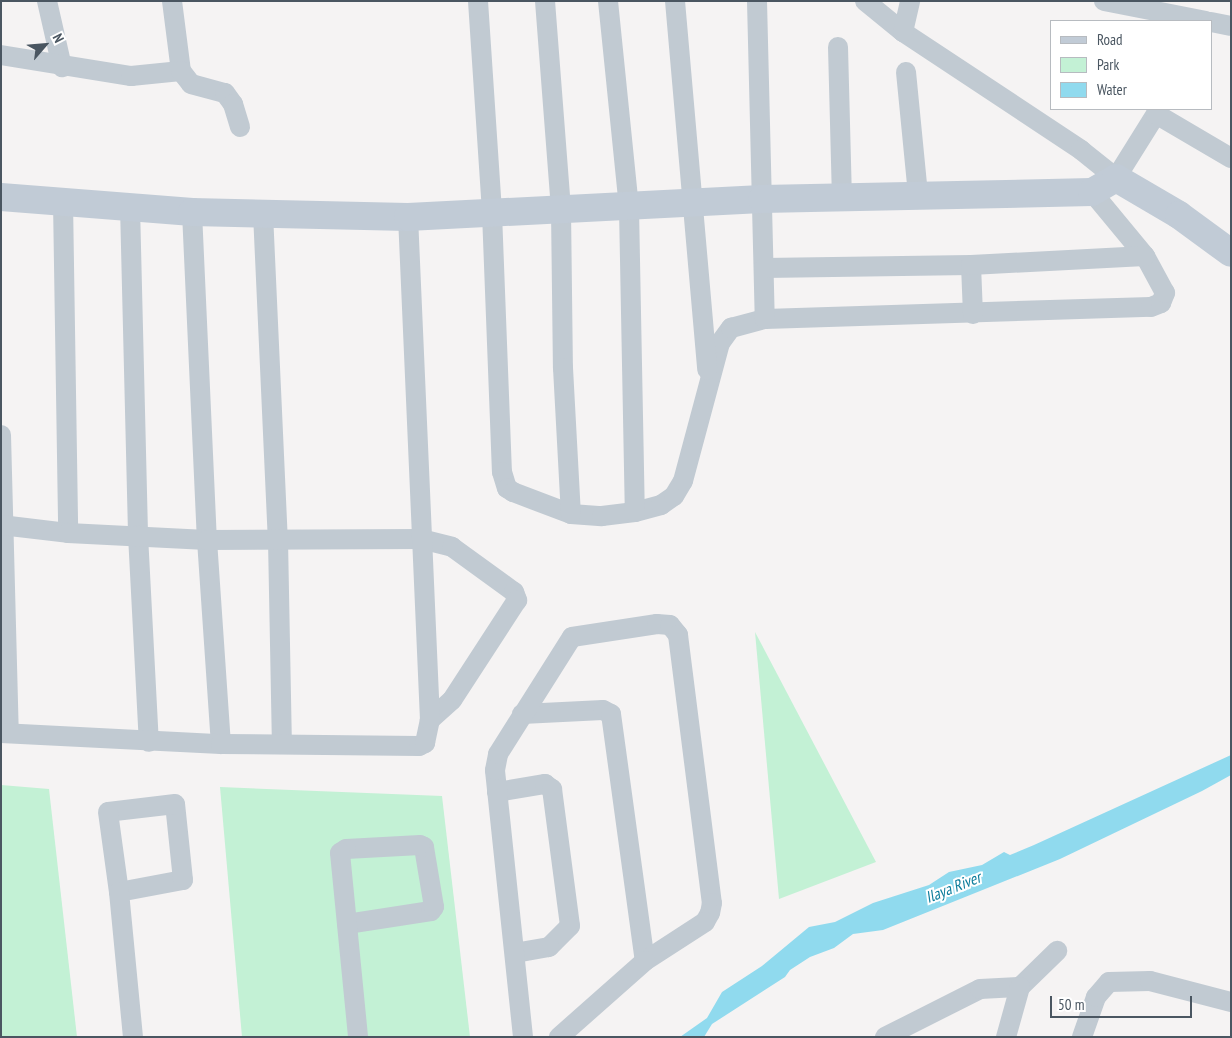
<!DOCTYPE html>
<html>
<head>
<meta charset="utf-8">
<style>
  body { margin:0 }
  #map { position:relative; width:1232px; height:1038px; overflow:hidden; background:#f5f3f3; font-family:"PT Sans Narrow",sans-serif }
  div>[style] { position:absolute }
  .green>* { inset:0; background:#c3f1d5 }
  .water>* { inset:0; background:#90daee }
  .street>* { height:20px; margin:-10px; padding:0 10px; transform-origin:10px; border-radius:10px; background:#c1cad2 }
  .secondary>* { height:28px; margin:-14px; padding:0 14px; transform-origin:14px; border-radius:14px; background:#c1cbd6 }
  span { translate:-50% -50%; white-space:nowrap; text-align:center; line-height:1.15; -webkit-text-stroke:4px #fff; paint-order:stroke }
  .water-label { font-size:16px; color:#0c7c9b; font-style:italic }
  .frame { position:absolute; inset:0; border:2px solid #4a5661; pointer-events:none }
  .legend { position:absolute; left:1050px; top:20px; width:162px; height:90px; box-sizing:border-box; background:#fff; border:1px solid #b7bbc0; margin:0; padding:6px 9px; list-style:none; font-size:15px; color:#4a5661 }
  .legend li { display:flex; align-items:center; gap:10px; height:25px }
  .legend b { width:25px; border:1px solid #b7bbc0 }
  .north { position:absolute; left:20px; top:20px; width:50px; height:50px; -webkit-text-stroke:4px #fff; paint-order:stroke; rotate:63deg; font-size:14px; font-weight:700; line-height:20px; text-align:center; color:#4a5661 }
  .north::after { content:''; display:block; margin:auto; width:18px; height:22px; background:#4a5661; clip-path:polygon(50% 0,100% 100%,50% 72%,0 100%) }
  .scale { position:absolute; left:1050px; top:996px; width:142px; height:22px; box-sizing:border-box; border:2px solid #4a5661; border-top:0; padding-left:6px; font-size:15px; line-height:18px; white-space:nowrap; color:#4a5661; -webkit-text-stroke:4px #fff; paint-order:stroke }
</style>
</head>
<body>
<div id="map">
  <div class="green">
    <i style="clip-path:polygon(755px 632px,876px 862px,779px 899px)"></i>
    <i style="clip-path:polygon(1px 785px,49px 789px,77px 1037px,1px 1037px)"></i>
    <i style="clip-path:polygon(220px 787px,442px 796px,470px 1037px,242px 1037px)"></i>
  </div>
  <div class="water">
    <i style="clip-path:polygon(1231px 755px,1231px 775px,1202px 791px,1060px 859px,883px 930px,853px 934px,834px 948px,810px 957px,790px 970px,785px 977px,712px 1024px,704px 1037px,680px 1037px,707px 1018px,722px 992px,762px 966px,809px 927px,835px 922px,873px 903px,929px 885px,949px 872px,982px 865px,1004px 852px,1010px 855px,1034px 845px)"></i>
  </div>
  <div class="street">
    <i style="left:47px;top:1px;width:68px;rotate:77.2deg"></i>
    <i style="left:172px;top:1px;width:71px;rotate:82.7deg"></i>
    <i style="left:478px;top:1px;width:212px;rotate:86.2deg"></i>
    <i style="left:492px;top:213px;width:259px;rotate:87.8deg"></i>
    <i style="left:502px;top:472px;width:17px;rotate:73deg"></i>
    <i style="left:507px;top:488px;width:7px;rotate:34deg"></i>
    <i style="left:513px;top:492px;width:62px;rotate:20.8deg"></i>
    <i style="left:571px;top:514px;width:31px;rotate:4deg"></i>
    <i style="left:602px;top:516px;width:33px;rotate:-7deg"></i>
    <i style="left:635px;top:512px;width:27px;rotate:-15deg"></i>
    <i style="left:661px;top:505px;width:16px;rotate:-35deg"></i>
    <i style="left:674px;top:496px;width:17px;rotate:-59deg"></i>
    <i style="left:683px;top:481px;width:143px;rotate:-75deg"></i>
    <i style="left:720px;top:343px;width:19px;rotate:-54deg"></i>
    <i style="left:731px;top:328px;width:35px;rotate:-15deg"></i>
    <i style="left:765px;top:319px;width:386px;rotate:-1.8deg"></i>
    <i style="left:1151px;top:307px;width:11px;rotate:-22deg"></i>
    <i style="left:1161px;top:303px;width:11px;rotate:-68deg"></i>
    <i style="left:1165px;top:293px;width:42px;rotate:-118.4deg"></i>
    <i style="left:1145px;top:256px;width:83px;rotate:-129.6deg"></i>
    <i style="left:545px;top:1px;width:210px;rotate:85.6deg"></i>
    <i style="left:561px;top:210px;width:158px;rotate:89.3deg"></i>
    <i style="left:563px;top:368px;width:146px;rotate:86.9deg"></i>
    <i style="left:608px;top:1px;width:208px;rotate:84.2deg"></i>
    <i style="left:629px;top:208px;width:304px;rotate:88.9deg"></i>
    <i style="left:675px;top:1px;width:370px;rotate:85deg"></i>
    <i style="left:757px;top:1px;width:318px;rotate:88.6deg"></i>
    <i style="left:865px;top:1px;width:49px;rotate:39.2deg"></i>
    <i style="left:903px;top:32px;width:214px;rotate:33.5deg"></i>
    <i style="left:1081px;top:150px;width:45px;rotate:38.7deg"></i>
    <i style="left:1116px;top:178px;width:75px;rotate:-58deg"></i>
    <i style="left:1156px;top:114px;width:87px;rotate:30.4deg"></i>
    <i style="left:1104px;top:1px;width:104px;rotate:11.1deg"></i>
    <i style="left:1211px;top:22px;width:20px;rotate:11deg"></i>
    <i style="left:903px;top:32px;width:32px;rotate:-77deg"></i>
    <i style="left:838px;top:47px;width:151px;rotate:88.5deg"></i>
    <i style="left:1px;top:55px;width:132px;rotate:9.2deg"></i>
    <i style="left:131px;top:76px;width:50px;rotate:-5.7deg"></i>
    <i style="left:181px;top:71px;width:16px;rotate:52deg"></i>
    <i style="left:191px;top:84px;width:35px;rotate:15deg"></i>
    <i style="left:225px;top:93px;width:14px;rotate:54deg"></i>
    <i style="left:233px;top:104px;width:24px;rotate:73deg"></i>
    <i style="left:906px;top:72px;width:124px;rotate:84.4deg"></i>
    <i style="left:63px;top:201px;width:332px;rotate:89.1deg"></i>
    <i style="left:130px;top:206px;width:329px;rotate:88.6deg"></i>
    <i style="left:138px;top:535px;width:207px;rotate:87deg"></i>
    <i style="left:192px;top:212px;width:328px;rotate:87.4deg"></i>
    <i style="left:207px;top:540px;width:204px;rotate:86.1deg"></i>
    <i style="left:263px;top:213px;width:327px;rotate:87.4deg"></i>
    <i style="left:278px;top:540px;width:203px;rotate:88.9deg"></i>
    <i style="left:971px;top:265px;width:49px;rotate:87.7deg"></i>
    <i style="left:764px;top:268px;width:207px;rotate:-0.8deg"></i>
    <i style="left:971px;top:265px;width:174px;rotate:-3deg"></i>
    <i style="left:1px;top:435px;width:298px;rotate:88.5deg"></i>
    <i style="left:1px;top:525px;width:67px;rotate:6.8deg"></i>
    <i style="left:68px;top:533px;width:139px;rotate:2.9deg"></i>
    <i style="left:207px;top:540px;width:214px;rotate:-0.3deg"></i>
    <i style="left:421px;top:539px;width:32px;rotate:14deg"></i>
    <i style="left:452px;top:547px;width:77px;rotate:36deg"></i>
    <i style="left:514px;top:592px;width:9px;rotate:69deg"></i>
    <i style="left:517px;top:600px;width:119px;rotate:123deg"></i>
    <i style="left:452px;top:700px;width:30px;rotate:138deg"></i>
    <i style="left:522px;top:714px;width:81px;rotate:-2.8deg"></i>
    <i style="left:603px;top:710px;width:9px;rotate:27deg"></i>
    <i style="left:611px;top:714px;width:249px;rotate:82.2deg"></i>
    <i style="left:1px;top:733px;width:220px;rotate:2.9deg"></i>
    <i style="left:221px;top:744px;width:198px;rotate:0.6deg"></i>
    <i style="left:419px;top:746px;width:7px;rotate:-27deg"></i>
    <i style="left:425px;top:743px;width:24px;rotate:-78deg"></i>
    <i style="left:430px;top:720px;width:503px;rotate:-92.5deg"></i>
    <i style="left:497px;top:792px;width:49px;rotate:-9.5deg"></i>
    <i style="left:545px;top:784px;width:9px;rotate:36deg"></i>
    <i style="left:552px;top:789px;width:138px;rotate:82.5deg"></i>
    <i style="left:570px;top:926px;width:30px;rotate:135deg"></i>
    <i style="left:549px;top:947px;width:34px;rotate:170deg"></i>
    <i style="left:119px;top:892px;width:65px;rotate:-10.6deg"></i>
    <i style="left:183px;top:880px;width:76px;rotate:-96deg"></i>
    <i style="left:175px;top:804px;width:67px;rotate:173.2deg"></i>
    <i style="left:108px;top:812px;width:81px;rotate:82.2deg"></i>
    <i style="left:119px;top:892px;width:146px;rotate:84.5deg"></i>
    <i style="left:347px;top:924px;width:85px;rotate:-8.8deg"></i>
    <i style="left:431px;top:911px;width:5px;rotate:-53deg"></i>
    <i style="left:434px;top:907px;width:61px;rotate:-99.5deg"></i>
    <i style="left:424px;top:847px;width:4px;rotate:-153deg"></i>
    <i style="left:420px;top:845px;width:74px;rotate:176.9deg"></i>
    <i style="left:346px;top:849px;width:7px;rotate:146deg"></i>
    <i style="left:340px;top:853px;width:185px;rotate:84.4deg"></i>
    <i style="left:1020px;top:987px;width:52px;rotate:-44.2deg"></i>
    <i style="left:523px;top:1037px;width:268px;rotate:-96deg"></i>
    <i style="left:495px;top:770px;width:16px;rotate:-79deg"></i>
    <i style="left:498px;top:754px;width:138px;rotate:-57.7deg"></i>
    <i style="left:572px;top:637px;width:86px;rotate:-8.7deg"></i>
    <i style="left:657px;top:624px;width:13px;rotate:4deg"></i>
    <i style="left:670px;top:625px;width:13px;rotate:51deg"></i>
    <i style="left:678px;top:635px;width:270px;rotate:82.8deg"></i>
    <i style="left:712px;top:903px;width:10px;rotate:101deg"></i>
    <i style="left:710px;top:913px;width:10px;rotate:119deg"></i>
    <i style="left:705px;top:922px;width:72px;rotate:147deg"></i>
    <i style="left:645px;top:961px;width:115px;rotate:138.5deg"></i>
    <i style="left:885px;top:1037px;width:106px;rotate:-26.8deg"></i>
    <i style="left:980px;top:989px;width:40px;rotate:-2.9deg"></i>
    <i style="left:1020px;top:987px;width:52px;rotate:105.6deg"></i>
    <i style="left:1082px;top:1037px;width:42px;rotate:-70.7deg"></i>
    <i style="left:1096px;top:997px;width:20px;rotate:-49deg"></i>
    <i style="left:1109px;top:982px;width:41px;rotate:-1.4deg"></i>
    <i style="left:1150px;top:981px;width:84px;rotate:14.5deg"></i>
  </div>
  <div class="secondary">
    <i style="left:1px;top:197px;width:192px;rotate:4.5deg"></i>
    <i style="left:192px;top:212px;width:216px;rotate:1.3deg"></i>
    <i style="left:408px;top:217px;width:354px;rotate:-2.9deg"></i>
    <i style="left:762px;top:199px;width:330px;rotate:-1.2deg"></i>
    <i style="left:1092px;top:192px;width:28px;rotate:-30deg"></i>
    <i style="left:1116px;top:178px;width:73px;rotate:30.4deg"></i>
    <i style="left:1179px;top:215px;width:64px;rotate:36.2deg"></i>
  </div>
  <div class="water-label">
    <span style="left:953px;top:887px;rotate:-22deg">Ilaya River</span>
  </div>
  <div class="frame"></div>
  <ul class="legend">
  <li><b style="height:6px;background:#c1cbd6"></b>Road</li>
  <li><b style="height:14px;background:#c3f1d5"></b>Park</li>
  <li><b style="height:14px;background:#90daee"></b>Water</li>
  </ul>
  <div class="north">N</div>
  <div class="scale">50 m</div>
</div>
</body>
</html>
